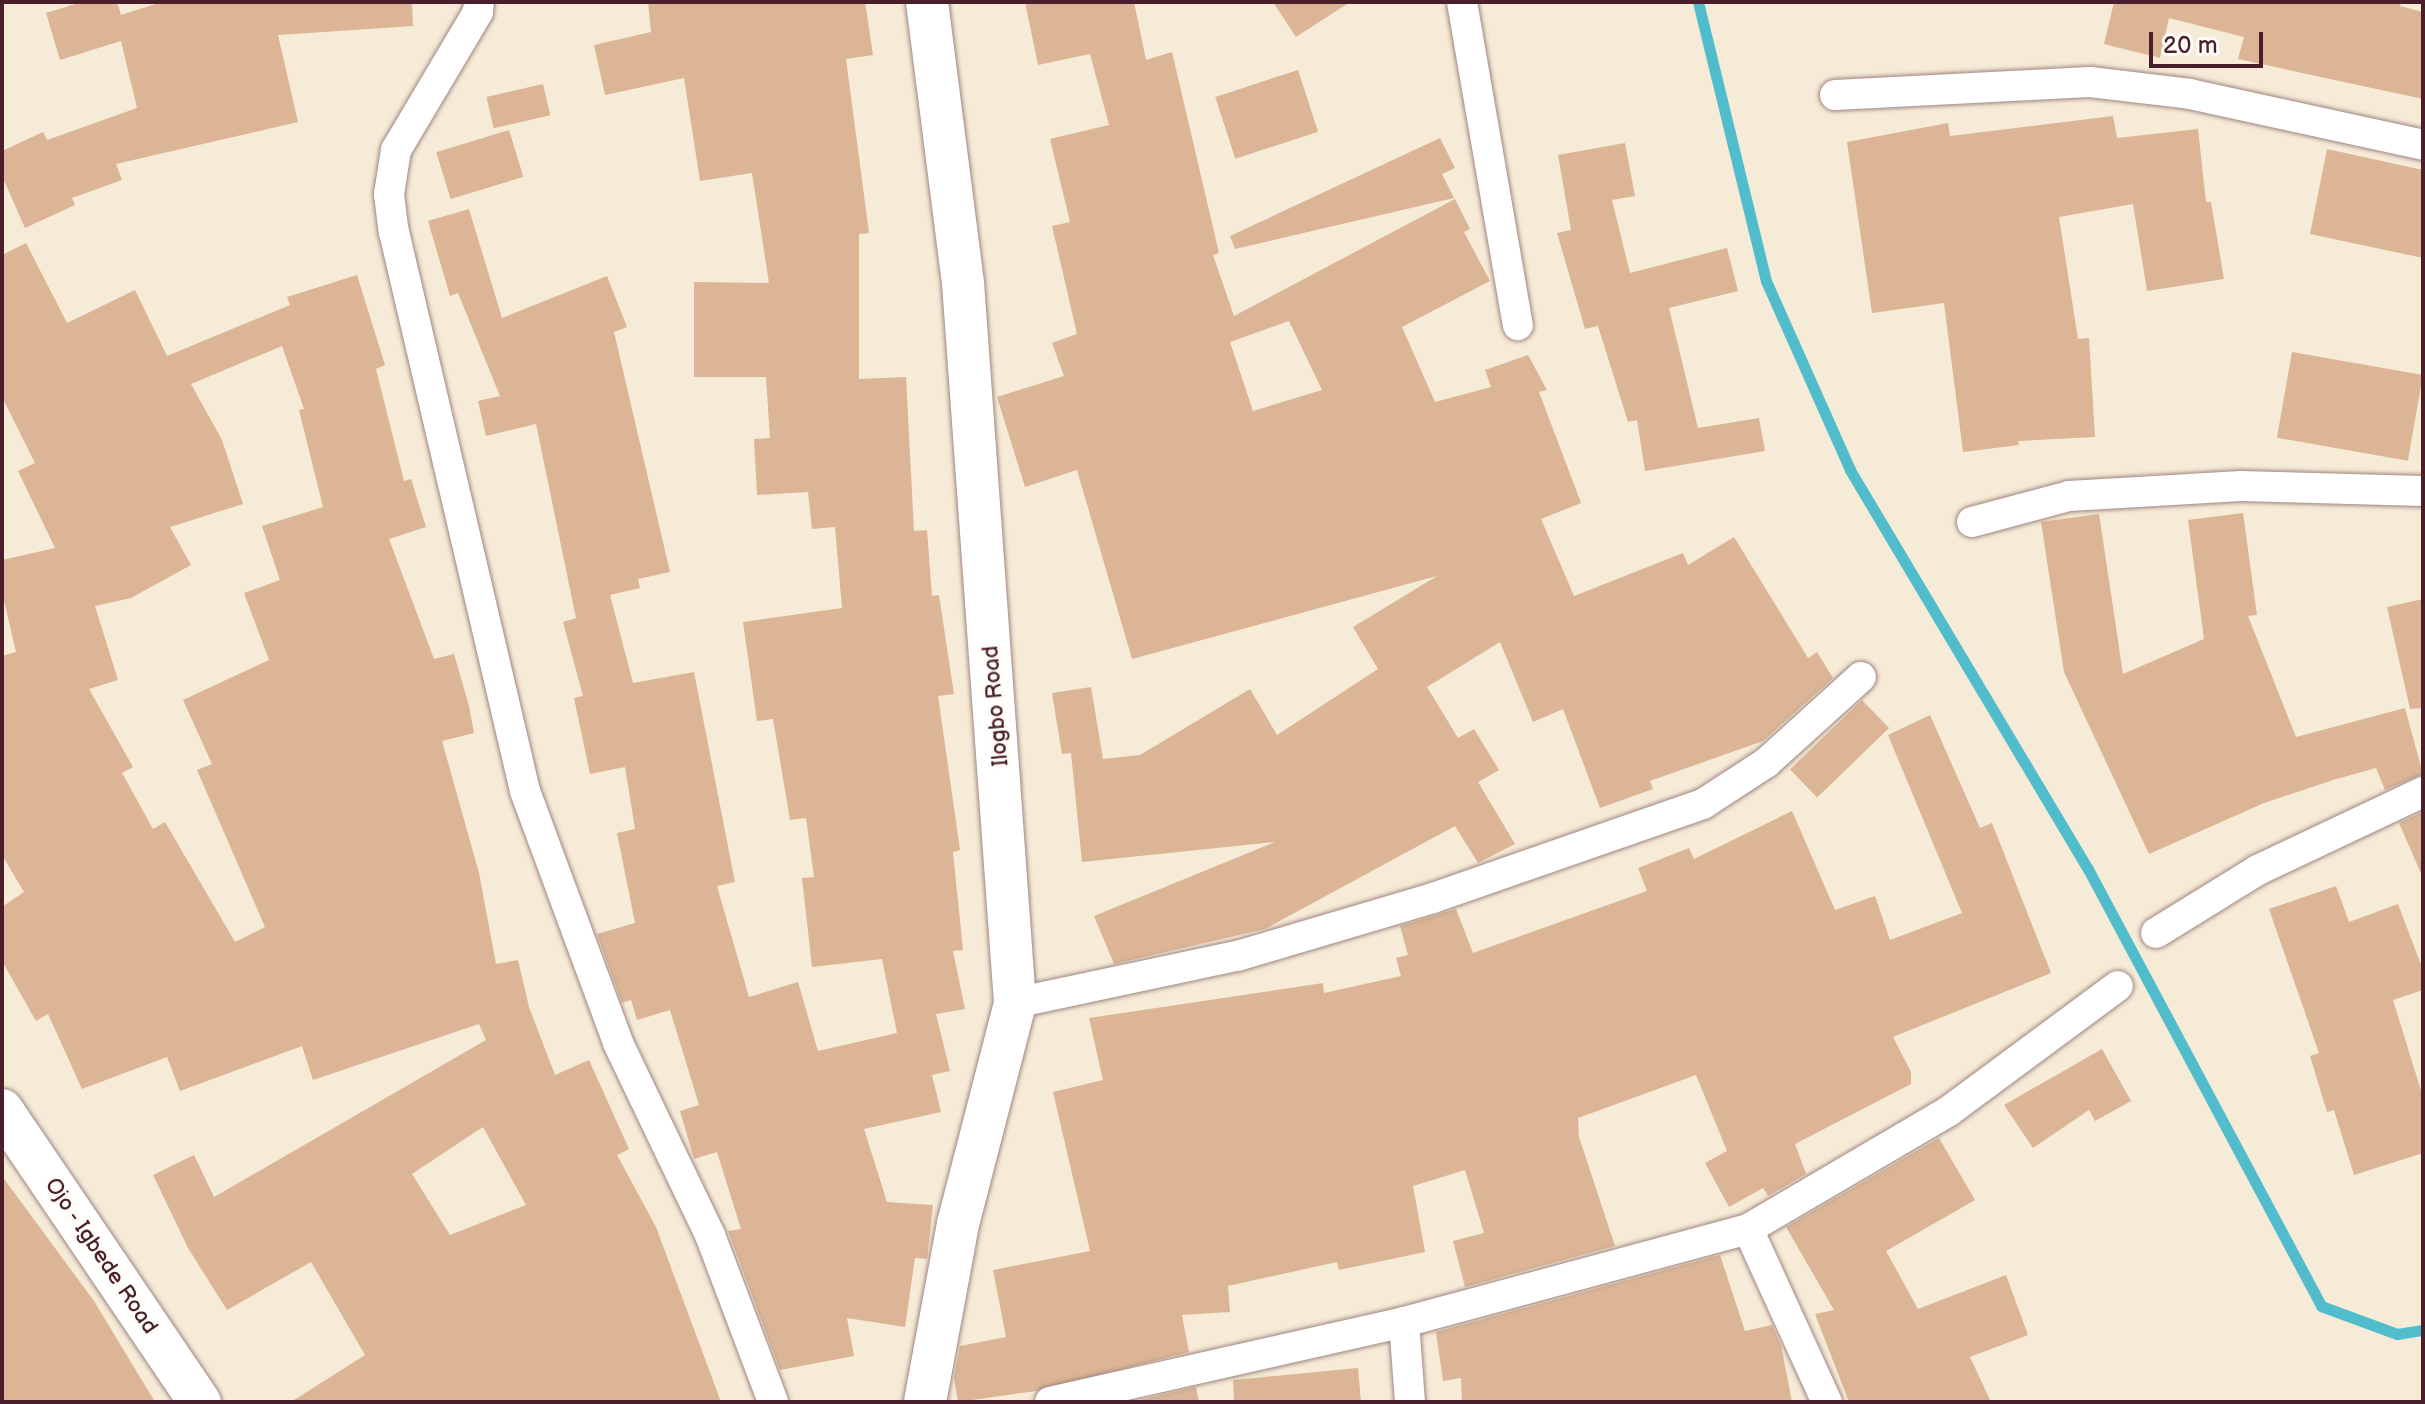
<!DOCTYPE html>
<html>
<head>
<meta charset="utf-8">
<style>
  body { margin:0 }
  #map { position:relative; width:2425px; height:1404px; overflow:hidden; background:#f6ebd7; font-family:"Balsamiq Sans",sans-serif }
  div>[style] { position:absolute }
  .stream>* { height:11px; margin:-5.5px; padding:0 5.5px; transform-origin:5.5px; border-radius:5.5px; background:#51bdcc }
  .building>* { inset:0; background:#dbb595; transform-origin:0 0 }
  .roads { filter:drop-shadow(0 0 2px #a08581) drop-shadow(0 0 2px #a08581) }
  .street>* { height:30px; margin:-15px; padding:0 15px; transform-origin:15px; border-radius:15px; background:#fff }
  .secondary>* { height:42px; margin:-21px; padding:0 21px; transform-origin:21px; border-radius:21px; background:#fff }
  span { translate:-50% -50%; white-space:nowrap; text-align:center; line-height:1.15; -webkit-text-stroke:7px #fdfcf7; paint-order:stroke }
  .street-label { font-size:22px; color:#4a1f2b }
  .frame { position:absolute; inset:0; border:4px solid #4a1f2b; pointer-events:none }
  .scale { position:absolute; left:2149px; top:32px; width:114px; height:36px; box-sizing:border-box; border:4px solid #4a1f2b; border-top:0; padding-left:10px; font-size:24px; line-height:28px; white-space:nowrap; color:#4a1f2b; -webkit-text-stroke:6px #fdfcf7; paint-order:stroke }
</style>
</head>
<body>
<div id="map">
  <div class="stream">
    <i style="left:1698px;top:2px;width:287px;rotate:76.3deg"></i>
    <i style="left:1766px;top:281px;width:207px;rotate:66deg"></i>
    <i style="left:1850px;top:470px;width:465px;rotate:59.2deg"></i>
    <i style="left:2088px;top:869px;width:495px;rotate:61.9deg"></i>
    <i style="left:2321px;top:1306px;width:81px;rotate:20.2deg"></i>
    <i style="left:2397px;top:1334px;width:26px;rotate:-9deg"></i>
  </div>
  <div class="building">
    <i style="clip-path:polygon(82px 2px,117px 2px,121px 15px,162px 2px,412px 2px,413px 26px,278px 35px,298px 122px,116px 164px,122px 180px,72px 198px,75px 205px,25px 228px,2px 176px,2px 151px,43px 132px,47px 140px,137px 108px,121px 41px,60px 60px,46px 13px)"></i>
    <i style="clip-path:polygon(648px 2px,865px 2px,873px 55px,846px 59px,869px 233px,859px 234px,859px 379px,906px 377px,914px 531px,927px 530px,932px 596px,939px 595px,954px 694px,938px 696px,960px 850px,953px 852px,963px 950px,953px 951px,965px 1009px,936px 1014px,950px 1071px,932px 1075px,941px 1112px,864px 1129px,887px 1202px,933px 1205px,927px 1259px,915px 1258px,905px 1327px,847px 1318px,854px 1356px,780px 1370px,728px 1231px,741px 1229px,717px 1152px,694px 1159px,680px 1111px,699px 1105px,670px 1010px,637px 1020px,631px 1000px,622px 1003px,597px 934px,635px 923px,617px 833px,635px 829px,625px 767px,590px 774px,574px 698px,583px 696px,563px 622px,576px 618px,536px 424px,486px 436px,478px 401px,500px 396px,458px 293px,450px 296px,428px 221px,469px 209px,502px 318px,607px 276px,627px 327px,614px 332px,670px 572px,638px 579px,640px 588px,610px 595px,633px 683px,694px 672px,735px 882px,717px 886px,749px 997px,798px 982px,818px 1051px,897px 1033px,882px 959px,812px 967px,802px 878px,814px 877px,806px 818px,790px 820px,773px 719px,757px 721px,743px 622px,842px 608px,835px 527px,812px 529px,808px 492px,757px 495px,754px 439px,770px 438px,766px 377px,694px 377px,694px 282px,769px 283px,752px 173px,700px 181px,684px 78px,605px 95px,594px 45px,651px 32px)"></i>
    <i style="clip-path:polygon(evenodd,1025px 2px,1134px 2px,1146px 60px,1172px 52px,1219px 253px,1213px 255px,1234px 316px,1455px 199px,1470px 229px,1464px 232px,1490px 281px,1402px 327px,1435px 402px,1491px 387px,1485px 370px,1528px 355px,1547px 390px,1539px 392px,1581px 503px,1541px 519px,1574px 596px,1683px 553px,1688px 565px,1734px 537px,1808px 658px,1817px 652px,1833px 678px,1763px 741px,1650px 781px,1653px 789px,1600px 808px,1563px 709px,1533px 722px,1500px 642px,1427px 687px,1458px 738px,1474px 729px,1499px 770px,1478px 782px,1515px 844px,1478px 863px,1455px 826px,1265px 929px,1114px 964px,1094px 916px,1275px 842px,1082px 862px,1071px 753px,1062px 754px,1052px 693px,1091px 687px,1103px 759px,1140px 755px,1250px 689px,1277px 735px,1378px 669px,1353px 627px,1437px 576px,1132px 659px,1077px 470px,1025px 487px,997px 397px,1064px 376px,1052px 343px,1077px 334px,1052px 226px,1070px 222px,1050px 139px,1109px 125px,1090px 54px,1038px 65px,1025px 2px,1289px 321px,1322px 390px,1253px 411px,1230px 342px,1289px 321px)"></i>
    <i style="clip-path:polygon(1273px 2px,1350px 2px,1296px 37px)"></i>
    <i style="clip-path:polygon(2114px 2px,2401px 2px,2400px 6px,2423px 12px,2423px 99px,2238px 59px,2244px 37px,2169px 18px,2160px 58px,2104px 44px)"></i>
    <i style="left:1298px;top:70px;width:65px;height:87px;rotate:72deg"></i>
    <i style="left:543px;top:84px;width:32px;height:58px;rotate:77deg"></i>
    <i style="clip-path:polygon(2113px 116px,2117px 138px,2198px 129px,2206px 202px,2211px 202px,2224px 279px,2147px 291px,2133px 204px,2059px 217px,2078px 339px,2089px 338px,2095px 437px,2018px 441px,2019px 445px,1963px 452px,1944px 303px,1872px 313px,1847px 142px,1948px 123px,1950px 136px)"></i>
    <i style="left:509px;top:130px;width:49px;height:76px;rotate:73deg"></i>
    <i style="clip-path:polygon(1440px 138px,1455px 168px,1442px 174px,1454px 198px,1235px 249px,1230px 236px)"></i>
    <i style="clip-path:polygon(1625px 143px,1635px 196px,1612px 200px,1630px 273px,1727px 248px,1738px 291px,1669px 308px,1698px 428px,1759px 418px,1765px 451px,1645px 471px,1637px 420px,1628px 422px,1598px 326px,1585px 329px,1557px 233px,1571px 230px,1558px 155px)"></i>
    <i style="clip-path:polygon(2327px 149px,2423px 170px,2423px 258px,2310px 234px)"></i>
    <i style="clip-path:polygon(evenodd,26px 243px,67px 323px,135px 290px,167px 356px,290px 305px,287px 297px,357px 275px,385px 365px,376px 369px,404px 481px,411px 479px,426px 527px,389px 539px,434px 659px,454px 654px,469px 706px,474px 733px,442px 741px,479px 873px,496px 964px,518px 960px,529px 1007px,555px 1075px,589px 1060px,629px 1149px,617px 1155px,656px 1227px,721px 1402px,291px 1402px,365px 1355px,311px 1262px,227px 1310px,188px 1248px,153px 1175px,194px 1155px,214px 1197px,486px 1040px,479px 1024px,313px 1080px,302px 1046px,180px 1091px,167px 1057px,82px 1089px,48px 1014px,36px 1021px,2px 961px,2px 907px,24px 892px,2px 855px,2px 656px,16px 652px,2px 592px,2px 560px,55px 548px,18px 471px,35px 463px,2px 397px,2px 255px,26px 243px,282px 346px,304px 409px,299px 410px,323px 507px,262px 526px,280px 580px,244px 593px,269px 660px,183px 700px,212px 764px,197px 770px,265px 927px,235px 942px,165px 822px,153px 829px,122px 773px,133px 767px,89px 689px,118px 680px,95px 606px,131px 598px,191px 565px,170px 527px,243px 504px,222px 440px,191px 384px,282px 346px,26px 243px,483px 1127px,526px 1205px,450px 1235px,412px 1174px,483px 1127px)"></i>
    <i style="left:2292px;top:352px;width:133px;height:87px;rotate:10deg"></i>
    <i style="clip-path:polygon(2243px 513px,2257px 615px,2248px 616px,2296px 737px,2405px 708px,2423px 774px,2385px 790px,2376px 768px,2333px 780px,2264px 803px,2149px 854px,2064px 672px,2041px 522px,2099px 514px,2123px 674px,2204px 639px,2188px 520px)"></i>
    <i style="clip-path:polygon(2423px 599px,2423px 708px,2410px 709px,2387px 607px)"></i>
    <i style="left:1862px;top:700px;width:39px;height:100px;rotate:46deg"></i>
    <i style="clip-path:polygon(1930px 715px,1980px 828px,1992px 823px,2051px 973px,1893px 1037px,1911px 1072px,1911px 1084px,1795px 1144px,1806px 1174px,1768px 1196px,1763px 1188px,1729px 1207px,1705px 1163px,1727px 1151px,1696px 1075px,1578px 1118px,1579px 1137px,1615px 1246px,1465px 1287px,1453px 1241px,1484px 1233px,1465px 1170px,1413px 1186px,1425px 1252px,1339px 1270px,1337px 1262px,1228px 1286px,1230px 1312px,1182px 1315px,1189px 1352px,1036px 1391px,958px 1402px,954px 1378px,960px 1346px,1006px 1337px,993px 1270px,1090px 1251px,1053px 1092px,1103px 1080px,1089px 1018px,1323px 983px,1324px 993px,1401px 976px,1396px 958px,1408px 955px,1400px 926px,1456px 909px,1473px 953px,1647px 891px,1638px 868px,1689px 848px,1694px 859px,1792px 811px,1835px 910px,1875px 896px,1890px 940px,1962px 913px,1888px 735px)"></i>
    <i style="clip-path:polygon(2423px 812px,2423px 878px,2399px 823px)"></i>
    <i style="clip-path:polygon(2336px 886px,2349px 922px,2398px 904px,2423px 970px,2423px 990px,2393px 1000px,2423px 1097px,2423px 1153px,2354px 1175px,2334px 1110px,2327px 1112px,2310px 1056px,2319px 1053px,2269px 909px)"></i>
    <i style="clip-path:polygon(2102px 1049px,2131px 1101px,2095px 1121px,2089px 1110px,2033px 1148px,2004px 1105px)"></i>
    <i style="clip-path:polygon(1939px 1138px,1975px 1200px,1886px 1251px,1918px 1309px,2006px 1275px,2028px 1335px,1970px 1357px,1991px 1402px,1849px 1402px,1815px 1314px,1834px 1310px,1786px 1227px)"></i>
    <i style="clip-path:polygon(2px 1176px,94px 1301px,155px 1402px,2px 1402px)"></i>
    <i style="clip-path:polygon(1720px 1255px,1745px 1331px,1772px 1325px,1781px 1345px,1792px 1402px,1462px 1402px,1461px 1378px,1443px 1381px,1436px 1332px)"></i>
    <i style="clip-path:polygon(1358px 1368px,1361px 1402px,1234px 1402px,1233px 1380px)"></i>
    <i style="clip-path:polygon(1196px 1387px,1199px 1402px,1132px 1402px)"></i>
  </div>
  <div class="roads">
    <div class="street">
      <i style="left:479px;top:2px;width:10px;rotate:96deg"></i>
      <i style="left:478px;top:12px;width:161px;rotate:120.7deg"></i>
      <i style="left:396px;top:150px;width:45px;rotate:99deg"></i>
      <i style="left:389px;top:194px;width:38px;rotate:83deg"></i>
      <i style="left:394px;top:232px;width:574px;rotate:76.81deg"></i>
      <i style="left:525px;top:791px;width:269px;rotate:69.7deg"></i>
      <i style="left:618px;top:1043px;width:213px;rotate:64.4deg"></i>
      <i style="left:710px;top:1235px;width:178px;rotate:69.3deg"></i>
      <i style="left:1462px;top:2px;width:328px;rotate:80.2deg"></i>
      <i style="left:1835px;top:95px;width:255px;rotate:-2.9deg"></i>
      <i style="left:2090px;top:82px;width:101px;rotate:6.8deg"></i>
      <i style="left:2190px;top:94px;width:239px;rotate:12.3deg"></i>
      <i style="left:1972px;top:522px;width:100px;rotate:-15deg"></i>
      <i style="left:2069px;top:496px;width:172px;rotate:-3.3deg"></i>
      <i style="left:2241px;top:486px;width:182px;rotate:1.6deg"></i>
      <i style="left:2156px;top:933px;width:120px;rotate:-31.7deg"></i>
      <i style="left:2258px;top:870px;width:183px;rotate:-25.3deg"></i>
      <i style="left:1015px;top:1003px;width:227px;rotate:-12deg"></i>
      <i style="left:1237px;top:956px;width:204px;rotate:-16.5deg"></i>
      <i style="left:1433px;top:898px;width:286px;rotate:-19.2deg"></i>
      <i style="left:1703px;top:804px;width:75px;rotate:-33.1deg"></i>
      <i style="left:1766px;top:763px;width:128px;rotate:-42.2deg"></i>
      <i style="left:1748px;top:1229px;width:190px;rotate:65.5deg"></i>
      <i style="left:1404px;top:1322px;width:80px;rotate:85.7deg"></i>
      <i style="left:1050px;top:1402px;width:363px;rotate:-12.7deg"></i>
      <i style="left:1404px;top:1322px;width:356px;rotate:-15.1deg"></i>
      <i style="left:1748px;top:1229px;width:233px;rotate:-30.4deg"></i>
      <i style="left:1949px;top:1111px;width:210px;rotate:-36.5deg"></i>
    </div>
    <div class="secondary">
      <i style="left:2px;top:1110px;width:353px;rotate:55.9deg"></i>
      <i style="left:925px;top:1402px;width:181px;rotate:-79.5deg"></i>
      <i style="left:958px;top:1224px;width:228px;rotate:-75.5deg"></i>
      <i style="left:1015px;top:1003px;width:722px;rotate:-94.13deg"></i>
      <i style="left:963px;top:283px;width:283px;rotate:-97.3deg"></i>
    </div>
  </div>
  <div class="street-label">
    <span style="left:996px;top:706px;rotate:-95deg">Ilogbo Road</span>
    <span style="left:101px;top:1256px;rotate:56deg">Ojo - Igbede Road</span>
  </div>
  <div class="frame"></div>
  <div class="scale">20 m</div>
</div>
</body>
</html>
